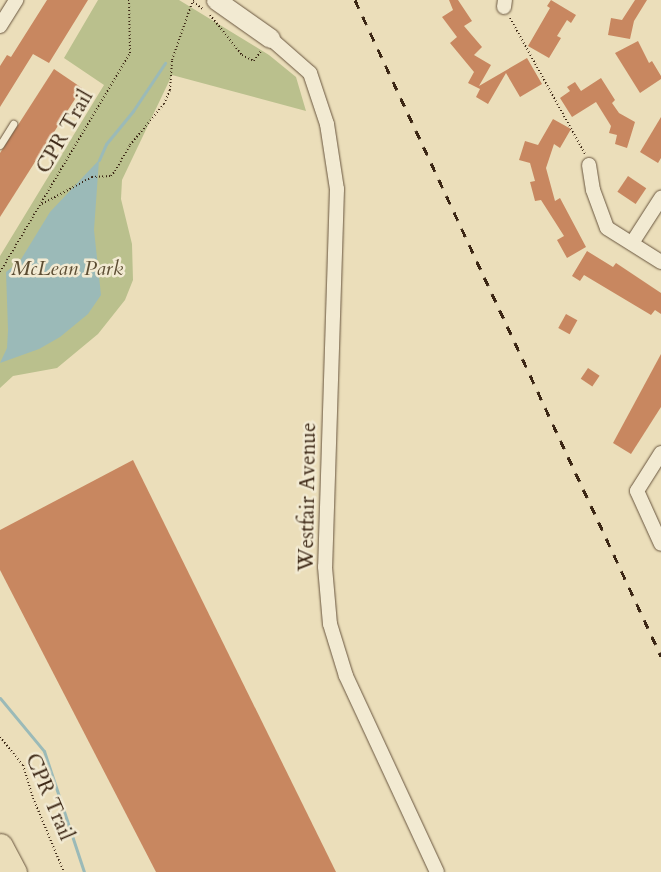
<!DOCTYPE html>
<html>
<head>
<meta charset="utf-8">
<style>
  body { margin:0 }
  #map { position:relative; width:661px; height:872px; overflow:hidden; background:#ebdeba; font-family:Cardo,serif }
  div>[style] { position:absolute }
  .green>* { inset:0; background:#bac08d }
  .water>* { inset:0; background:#9bbab8 }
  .stream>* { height:3px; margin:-1.5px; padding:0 1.5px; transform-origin:1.5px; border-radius:1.5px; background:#9bbab8 }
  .building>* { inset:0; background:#c88760; transform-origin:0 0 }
  .path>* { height:2px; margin-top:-1px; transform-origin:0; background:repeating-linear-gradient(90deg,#3c2715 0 1px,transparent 0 3.5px) }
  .roads { filter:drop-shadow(0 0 1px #68553e) drop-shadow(0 0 1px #68553e) }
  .lane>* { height:7px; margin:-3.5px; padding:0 3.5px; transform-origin:3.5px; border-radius:3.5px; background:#f2ead2 }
  .street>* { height:14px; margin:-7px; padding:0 7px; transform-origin:7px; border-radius:7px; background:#f2ead2 }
  .secondary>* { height:19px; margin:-9.5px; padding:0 9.5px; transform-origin:9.5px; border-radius:9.5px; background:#f2ead2 }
  .highway>* { height:25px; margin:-12.5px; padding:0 12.5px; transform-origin:12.5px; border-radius:12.5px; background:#ebdeba }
  .rail>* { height:3px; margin-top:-1.5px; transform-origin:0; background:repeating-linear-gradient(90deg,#3c2715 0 9px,transparent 0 18px) }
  span { translate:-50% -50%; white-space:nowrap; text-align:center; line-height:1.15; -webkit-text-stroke:5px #f2ead2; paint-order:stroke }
  .street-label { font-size:21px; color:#3c2715 }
  .park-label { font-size:21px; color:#5c4d33; font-style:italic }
</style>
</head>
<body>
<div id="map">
  <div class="green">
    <i style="clip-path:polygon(98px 0,179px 0,269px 55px,296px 77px,306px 111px,172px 75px,122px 180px,121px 199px,132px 244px,133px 280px,125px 300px,98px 334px,57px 368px,13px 376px,0 388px,0 256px,104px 85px,64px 58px)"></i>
  </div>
  <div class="water">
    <i style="clip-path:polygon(99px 160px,94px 230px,101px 295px,88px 314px,60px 337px,39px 349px,0 363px,7px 348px,8px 330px,6px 272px,20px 261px,50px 212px)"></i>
  </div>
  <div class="stream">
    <i style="left:99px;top:160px;width:17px;rotate:-66deg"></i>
    <i style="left:106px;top:144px;width:43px;rotate:-50.7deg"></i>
    <i style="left:133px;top:111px;width:58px;rotate:-56.3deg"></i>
    <i style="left:0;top:698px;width:69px;rotate:50.3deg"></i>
    <i style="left:44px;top:751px;width:127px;rotate:71.7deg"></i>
  </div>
  <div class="building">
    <i style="clip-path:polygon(47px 0,88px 0,49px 63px,33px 54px,0 107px,0 66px,7px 55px,11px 57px)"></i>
    <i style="clip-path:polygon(449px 0,458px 0,472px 21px,464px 26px,482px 47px,474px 55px,491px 65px,479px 86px,527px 58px,542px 84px,520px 97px,506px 73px,488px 104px,476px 97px,480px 89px,468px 83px,474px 72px,450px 43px,457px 37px,442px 17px,453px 10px)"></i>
    <i style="clip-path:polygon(551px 0,576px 15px,571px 23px,567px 20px,557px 36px,561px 38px,549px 58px,528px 46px,550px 8px,547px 6px)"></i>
    <i style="clip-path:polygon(635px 0,647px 0,634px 21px,630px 39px,608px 35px,611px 18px,622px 20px)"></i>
    <i style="clip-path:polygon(638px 41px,649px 63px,652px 61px,661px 76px,661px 79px,640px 93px,615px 53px)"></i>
    <i style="clip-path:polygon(54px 69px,82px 88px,0 217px,0 153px)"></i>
    <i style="clip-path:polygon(601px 78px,615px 100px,612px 103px,619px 113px,635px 122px,627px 148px,615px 144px,617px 135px,609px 133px,611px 126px,596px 102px,572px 117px,560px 98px,570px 91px,567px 87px,575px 82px,581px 91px)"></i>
    <i style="clip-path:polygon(661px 117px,661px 158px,658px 163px,640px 152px)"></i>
    <i style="clip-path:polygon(553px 119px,571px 129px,560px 148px,554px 144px,546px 168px,555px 201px,560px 198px,586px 247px,567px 258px,557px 240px,564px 236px,541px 200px,535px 201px,530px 182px,535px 181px,530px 163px,519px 160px,525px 141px,538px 145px)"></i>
    <i style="left:628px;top:176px;width:22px;height:19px;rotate:34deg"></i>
    <i style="clip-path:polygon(587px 251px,613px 267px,616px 263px,661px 293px,661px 314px,655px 310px,651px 315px,584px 275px,580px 281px,572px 276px)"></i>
    <i style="left:566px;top:314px;width:13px;height:16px;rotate:29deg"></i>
    <i style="clip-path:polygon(661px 354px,661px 407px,631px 454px,613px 443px)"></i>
    <i style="left:588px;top:368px;width:14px;height:13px;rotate:34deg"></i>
    <i style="clip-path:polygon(133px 460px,336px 872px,156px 872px,0 570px,0 530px)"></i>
  </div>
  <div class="path">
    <i style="left:193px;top:2px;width:12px;rotate:35deg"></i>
    <i style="left:210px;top:15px;width:51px;rotate:51.3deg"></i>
    <i style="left:242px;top:55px;width:13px;rotate:27deg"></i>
    <i style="left:254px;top:61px;width:12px;rotate:-55deg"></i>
    <i style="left:510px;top:18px;width:155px;rotate:61.1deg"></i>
    <i style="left:42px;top:204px;width:57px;rotate:-28.4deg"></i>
    <i style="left:92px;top:177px;width:19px;rotate:-3deg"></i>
    <i style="left:111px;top:176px;width:6px;rotate:-51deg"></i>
    <i style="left:115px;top:171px;width:30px;rotate:-60deg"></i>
    <i style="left:130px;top:145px;width:53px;rotate:-50.3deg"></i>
    <i style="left:164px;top:104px;width:15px;rotate:-67deg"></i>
    <i style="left:170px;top:90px;width:30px;rotate:-86deg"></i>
    <i style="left:172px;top:60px;width:64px;rotate:-70.7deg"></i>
    <i style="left:0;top:272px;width:255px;rotate:-59.3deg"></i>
    <i style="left:130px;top:53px;width:53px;rotate:-91.1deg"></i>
    <i style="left:0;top:737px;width:36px;rotate:51deg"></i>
    <i style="left:23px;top:765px;width:34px;rotate:73deg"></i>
    <i style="left:33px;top:798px;width:80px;rotate:67.3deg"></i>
  </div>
  <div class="roads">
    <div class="lane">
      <i style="left:0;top:145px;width:25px;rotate:-58deg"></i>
    </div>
    <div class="street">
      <i style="left:504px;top:7px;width:7px;rotate:-82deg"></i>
      <i style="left:0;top:26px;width:31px;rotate:-58deg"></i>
      <i style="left:270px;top:38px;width:53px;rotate:41.2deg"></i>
      <i style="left:310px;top:73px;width:54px;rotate:71.6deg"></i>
      <i style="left:327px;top:124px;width:66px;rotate:81.3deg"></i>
      <i style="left:337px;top:189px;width:378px;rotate:91.8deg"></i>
      <i style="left:325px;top:567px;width:57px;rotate:85deg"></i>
      <i style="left:330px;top:624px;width:54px;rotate:72.9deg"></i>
      <i style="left:346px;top:676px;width:216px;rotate:65.1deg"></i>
      <i style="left:589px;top:165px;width:25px;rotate:81deg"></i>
      <i style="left:593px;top:190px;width:40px;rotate:69.8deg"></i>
      <i style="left:607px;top:228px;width:64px;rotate:32.2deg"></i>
      <i style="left:632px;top:243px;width:54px;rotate:-57.2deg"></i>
      <i style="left:661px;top:453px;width:45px;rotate:122.3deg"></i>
      <i style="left:637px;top:491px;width:58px;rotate:65.6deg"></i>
    </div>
    <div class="secondary">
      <i style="left:216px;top:0;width:66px;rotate:35.1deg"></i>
    </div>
    <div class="highway">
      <i style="left:0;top:846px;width:30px;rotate:62deg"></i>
    </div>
  </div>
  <div class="rail">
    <i style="left:355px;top:0;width:724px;rotate:64.99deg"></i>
  </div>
  <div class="street-label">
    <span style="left:65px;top:132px;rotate:-60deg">CPR Trail</span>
    <span style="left:308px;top:497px;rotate:-89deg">Westfair Avenue</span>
    <span style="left:49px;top:797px;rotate:67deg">CPR Trail</span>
  </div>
  <div class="park-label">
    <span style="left:67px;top:269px">McLean Park</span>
  </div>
</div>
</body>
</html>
